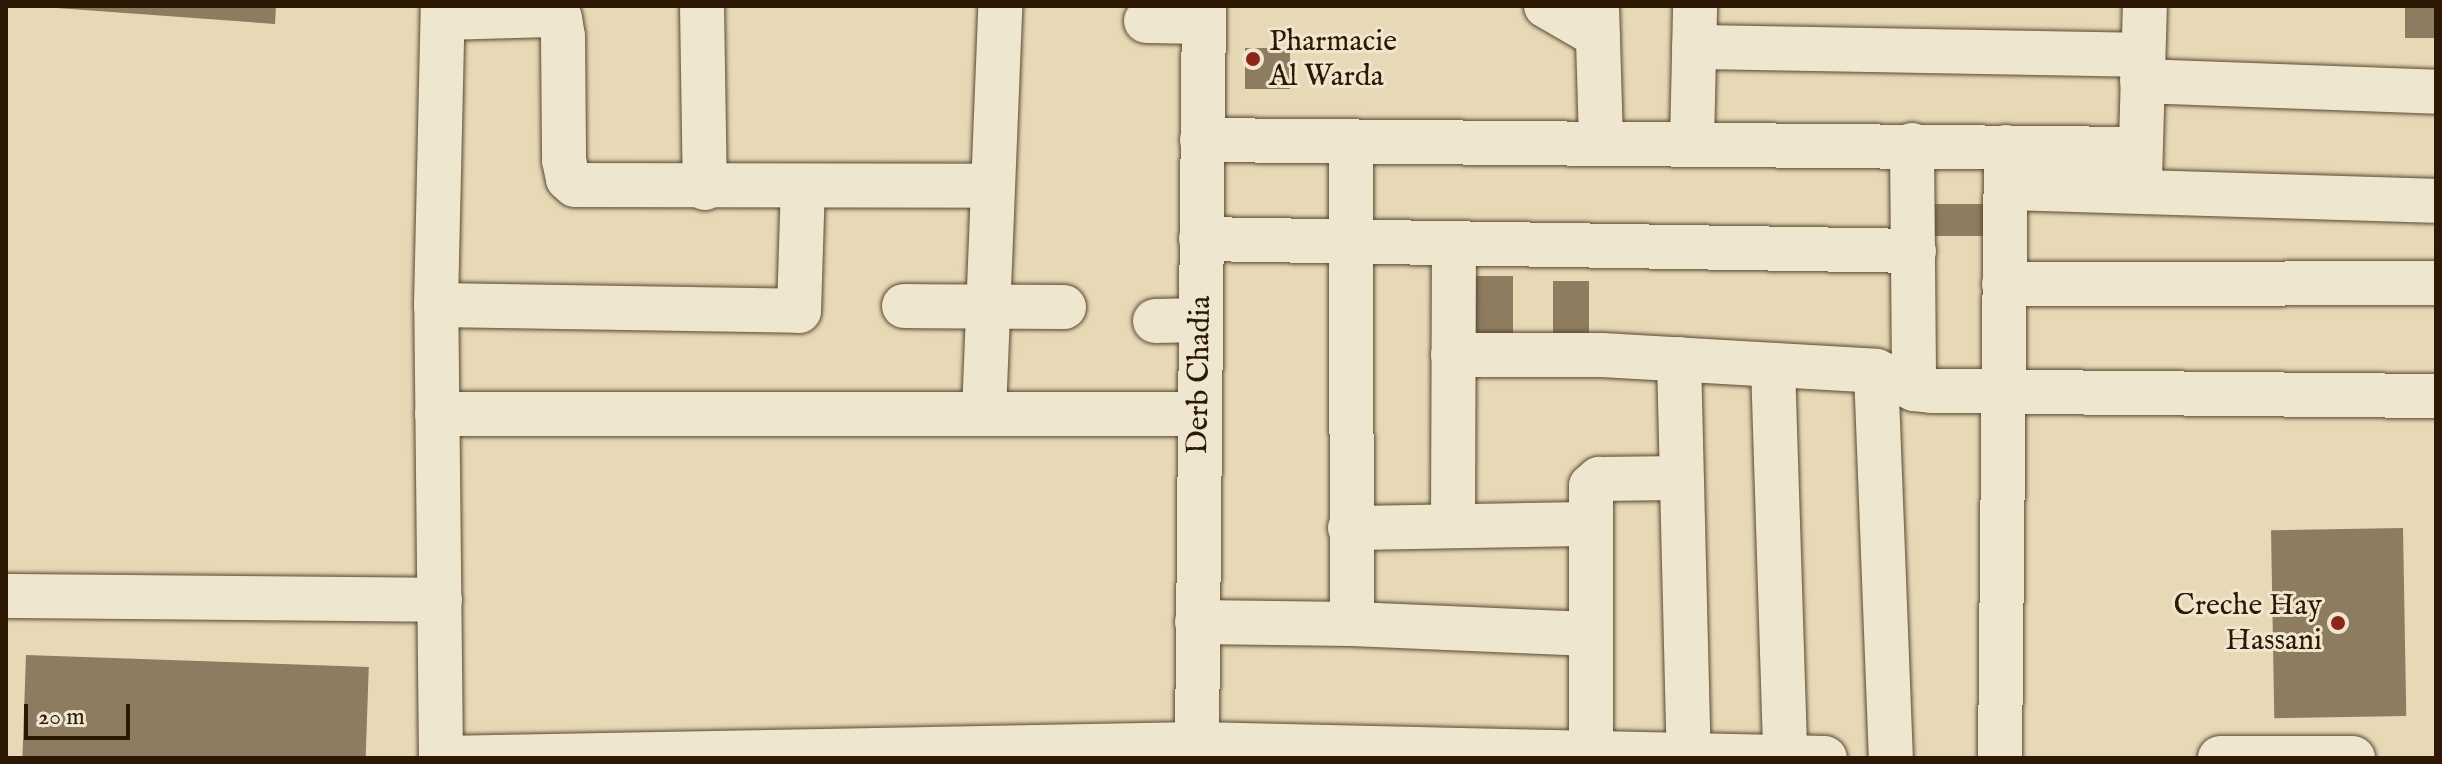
<!DOCTYPE html>
<html>
<head>
<meta charset="utf-8">
<style>
  body { margin:0 }
  #map { position:relative; width:2442px; height:764px; overflow:hidden; background:#e7d9b6; font-family:"IM FELL English",serif }
  div>[style] { position:absolute }
  .building>* { inset:0; background:#8d7c60; transform-origin:0 0 }
  .roads { filter:drop-shadow(0 0 2px #5b4830) drop-shadow(0 0 2px #5b4830) }
  .minor>* { height:44px; margin:-22px; padding:0 22px; transform-origin:22px; border-radius:22px; background:#efe6d0 }
  .dots>* { width:22px; height:22px; translate:-50% -50%; box-sizing:border-box; border:4px solid #efe6d0; border-radius:50% }
  span { translate:-50% -50%; white-space:nowrap; text-align:center; line-height:1.15; -webkit-text-stroke:6px #efe6d0; paint-order:stroke }
  .poi-label { font-size:30px; color:#2c1803 }
  .left { translate:0 -50%; text-align:left }
  .right { translate:-100% -50%; text-align:right }
  .street-label { font-size:30px; color:#2c1803 }
  .frame { position:absolute; inset:0; border:8px solid #2c1803; pointer-events:none }
  .scale { position:absolute; left:24px; top:704px; width:106px; height:36px; box-sizing:border-box; border:4px solid #2c1803; border-top:0; padding-left:10px; font-size:24px; line-height:28px; white-space:nowrap; color:#2c1803; -webkit-text-stroke:6px #efe6d0; paint-order:stroke }
</style>
</head>
<body>
<div id="map">
  <div class="building">
    <i style="clip-path:polygon(29px 6px,276px 6px,275px 24px)"></i>
    <i style="left:2405px;top:6px;width:31px;height:32px"></i>
    <i style="left:1245px;top:48px;width:45px;height:41px"></i>
    <i style="left:1934px;top:204px;width:53px;height:32px"></i>
    <i style="left:1468px;top:276px;width:45px;height:70px"></i>
    <i style="left:1553px;top:281px;width:36px;height:60px"></i>
    <i style="left:2403px;top:528px;width:188px;height:132px;rotate:89deg"></i>
    <i style="left:26px;top:655px;width:343px;height:103px;rotate:2deg"></i>
  </div>
  <div class="roads">
    <div class="minor">
      <i style="left:702px;top:6px;width:182px;rotate:89.1deg"></i>
      <i style="left:1546px;top:6px;width:60px;rotate:30deg"></i>
      <i style="left:1597px;top:6px;width:136px;rotate:88.3deg"></i>
      <i style="left:443px;top:18px;width:108px;rotate:-1.6deg"></i>
      <i style="left:551px;top:15px;width:9px;rotate:18deg"></i>
      <i style="left:560px;top:18px;width:18px;rotate:81deg"></i>
      <i style="left:563px;top:36px;width:124px;rotate:89.5deg"></i>
      <i style="left:564px;top:160px;width:19px;rotate:78deg"></i>
      <i style="left:568px;top:179px;width:9px;rotate:41deg"></i>
      <i style="left:575px;top:185px;width:418px;rotate:0.1deg"></i>
      <i style="left:1146px;top:21px;width:58px;rotate:1deg"></i>
      <i style="left:1694px;top:47px;width:449px;rotate:1deg"></i>
      <i style="left:2142px;top:81px;width:294px;rotate:2.1deg"></i>
      <i style="left:1202px;top:140px;width:938px;rotate:0.55deg"></i>
      <i style="left:1351px;top:141px;width:483px;rotate:89.9deg"></i>
      <i style="left:1692px;top:143px;width:137px;rotate:-88.7deg"></i>
      <i style="left:1912px;top:145px;width:244px;rotate:89.5deg"></i>
      <i style="left:2140px;top:180px;width:174px;rotate:-88.4deg"></i>
      <i style="left:2006px;top:188px;width:430px;rotate:1.7deg"></i>
      <i style="left:1201px;top:239px;width:713px;rotate:0.96deg"></i>
      <i style="left:2004px;top:284px;width:432px;rotate:-0.1deg"></i>
      <i style="left:436px;top:305px;width:363px;rotate:0.9deg"></i>
      <i style="left:799px;top:311px;width:124px;rotate:-88.2deg"></i>
      <i style="left:904px;top:306px;width:160px;rotate:0.4deg"></i>
      <i style="left:1155px;top:321px;width:46px;rotate:-1.2deg"></i>
      <i style="left:1453px;top:355px;width:149px"></i>
      <i style="left:1602px;top:355px;width:274px;rotate:3.3deg"></i>
      <i style="left:1876px;top:371px;width:42px;rotate:25.3deg"></i>
      <i style="left:1914px;top:389px;width:18px;rotate:6deg"></i>
      <i style="left:1932px;top:391px;width:504px;rotate:0.57deg"></i>
      <i style="left:1679px;top:359px;width:396px;rotate:88.6deg"></i>
      <i style="left:1773px;top:365px;width:392px;rotate:88.2deg"></i>
      <i style="left:1876px;top:371px;width:387px;rotate:87.8deg"></i>
      <i style="left:984px;top:413px;width:407px;rotate:-87.7deg"></i>
      <i style="left:437px;top:414px;width:763px"></i>
      <i style="left:1453px;top:525px;width:282px;rotate:-89.8deg"></i>
      <i style="left:1350px;top:528px;width:240px;rotate:-1deg"></i>
      <i style="left:6px;top:596px;width:434px;rotate:0.5deg"></i>
      <i style="left:1197px;top:622px;width:155px;rotate:0.7deg"></i>
      <i style="left:1352px;top:624px;width:238px;rotate:2.4deg"></i>
      <i style="left:1197px;top:744px;width:738px;rotate:-89.46deg"></i>
      <i style="left:1591px;top:753px;width:267px;rotate:-90deg"></i>
      <i style="left:1591px;top:486px;width:11px;rotate:-41deg"></i>
      <i style="left:1599px;top:479px;width:81px;rotate:-0.7deg"></i>
      <i style="left:441px;top:758px;width:756px;rotate:-1.06deg"></i>
      <i style="left:1197px;top:744px;width:628px;rotate:1.28deg"></i>
      <i style="left:441px;top:758px;width:453px;rotate:-90.6deg"></i>
      <i style="left:436px;top:305px;width:299px;rotate:-88.7deg"></i>
      <i style="left:2000px;top:758px;width:611px;rotate:-89.44deg"></i>
      <i style="left:2220px;top:758px;width:133px"></i>
    </div>
  </div>
  <div class="dots">
    <i style="left:1253px;top:59px;background:#8f2418"></i>
    <i style="left:2338px;top:623px;background:#8f2418"></i>
  </div>
  <div class="poi-label">
    <span class="left" style="left:1269px;top:59px">Pharmacie<br>Al Warda</span>
    <span class="right" style="left:2322px;top:623px">Creche Hay<br>Hassani</span>
  </div>
  <div class="street-label">
    <span style="left:1200px;top:375px;rotate:-89deg">Derb Chadia</span>
  </div>
  <div class="frame"></div>
  <div class="scale">20 m</div>
</div>
</body>
</html>
